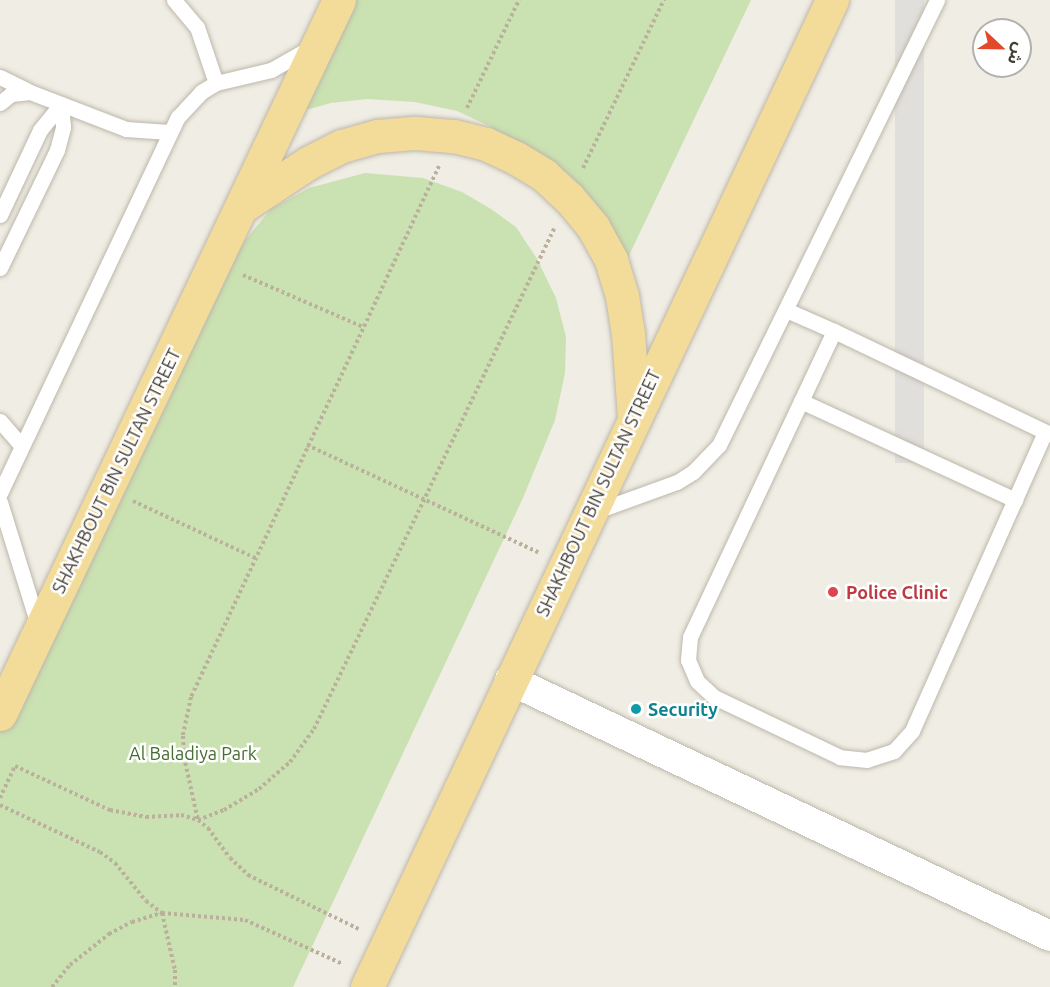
<!DOCTYPE html>
<html>
<head>
<meta charset="utf-8">
<style>
  body { margin:0 }
  #map { position:relative; width:1050px; height:987px; overflow:hidden; background:#f0ede4; font-family:Ubuntu,"Noto Sans Arabic",sans-serif }
  div>[style] { position:absolute }
  .green>* { inset:0; background:#cae1b1 }
  .parking>* { inset:0; background:#e1dfdc; transform-origin:0 0 }
  .path>* { height:4px; margin-top:-2px; transform-origin:0; background:repeating-linear-gradient(90deg,#bbb09b 0 3px,transparent 0 6px) }
  .roads { filter:drop-shadow(0 0 2px #bdb7ab) drop-shadow(0 0 2px #bdb7ab) }
  .service>* { height:15px; margin:-7.5px; padding:0 7.5px; transform-origin:7.5px; border-radius:7.5px; background:#fff }
  .minor>* { height:30px; margin:-15px; padding:0 15px; transform-origin:15px; border-radius:15px; background:#fff }
  .primary>* { height:33px; margin:-16.5px; padding:0 16.5px; transform-origin:16.5px; border-radius:16.5px; background:#f3dc9a }
  .dots>* { width:16px; height:16px; translate:-50% -50%; box-sizing:border-box; border:3px solid #fff; border-radius:50% }
  span { translate:-50% -50%; white-space:nowrap; text-align:center; line-height:1.15; -webkit-text-stroke:5px #fff; paint-order:stroke }
  .street-label { font-size:18px; color:#423d35 }
  .health-label { font-size:18px; color:#be3a42; font-weight:700 }
  .left { translate:0 -50%; text-align:left }
  .culture-label { font-size:18px; color:#0d838f; font-weight:700 }
  .park-label { font-size:18px; color:#456d2f }
  .north { position:absolute; left:972px; top:18px; width:60px; height:60px; box-sizing:border-box; background:#fff; border:2px solid #b3b1ae; border-radius:50%; rotate:112deg; font-size:16px; font-weight:700; line-height:24px; text-align:center; color:#423d35 }
  .north::after { content:''; display:block; margin:auto; width:21px; height:27px; background:#e34928; clip-path:polygon(50% 0,100% 100%,50% 72%,0 100%) }
</style>
</head>
<body>
<div id="map">
  <div class="green">
    <i style="clip-path:polygon(348px 0,751px 0,623px 268px,529px 151px,489px 126px,457px 111px,415px 102px,367px 99px,331px 103px,295px 113px)"></i>
    <i style="clip-path:polygon(365px 173px,423px 178px,462px 192px,491px 209px,516px 227px,537px 259px,556px 298px,566px 337px,565px 373px,555px 420px,523px 498px,293px 987px,0 987px,0 714px,219px 278px,246px 239px,271px 209px,309px 188px)"></i>
  </div>
  <div class="parking">
    <i style="left:895px;top:0;width:29px;height:463px"></i>
  </div>
  <div class="path">
    <i style="left:467px;top:108px;width:120px;rotate:-64.3deg"></i>
    <i style="left:439px;top:166px;width:586px;rotate:115.03deg"></i>
    <i style="left:191px;top:697px;width:40px;rotate:102deg"></i>
    <i style="left:183px;top:736px;width:21px;rotate:87deg"></i>
    <i style="left:184px;top:757px;width:65px;rotate:77.5deg"></i>
    <i style="left:198px;top:820px;width:28px;rotate:-21deg"></i>
    <i style="left:224px;top:810px;width:41px;rotate:-31deg"></i>
    <i style="left:259px;top:789px;width:41px;rotate:-41.1deg"></i>
    <i style="left:290px;top:762px;width:41px;rotate:-54deg"></i>
    <i style="left:314px;top:729px;width:555px;rotate:-64.36deg"></i>
    <i style="left:583px;top:168px;width:187px;rotate:-64.3deg"></i>
    <i style="left:243px;top:275px;width:131px;rotate:23.4deg"></i>
    <i style="left:307px;top:445px;width:255px;rotate:24.9deg"></i>
    <i style="left:133px;top:501px;width:135px;rotate:25deg"></i>
    <i style="left:0;top:798px;width:35px;rotate:-65deg"></i>
    <i style="left:15px;top:766px;width:105px;rotate:24.9deg"></i>
    <i style="left:110px;top:810px;width:37px;rotate:11deg"></i>
    <i style="left:146px;top:817px;width:35px;rotate:-3deg"></i>
    <i style="left:181px;top:815px;width:18px;rotate:16deg"></i>
    <i style="left:198px;top:820px;width:13px;rotate:39deg"></i>
    <i style="left:208px;top:828px;width:37px;rotate:54deg"></i>
    <i style="left:230px;top:858px;width:25px;rotate:43deg"></i>
    <i style="left:248px;top:875px;width:126px;rotate:26deg"></i>
    <i style="left:0;top:805px;width:110px;rotate:25.2deg"></i>
    <i style="left:100px;top:852px;width:19px;rotate:36deg"></i>
    <i style="left:115px;top:863px;width:49px;rotate:50.8deg"></i>
    <i style="left:146px;top:901px;width:20px;rotate:37deg"></i>
    <i style="left:162px;top:913px;width:83px;rotate:4.8deg"></i>
    <i style="left:245px;top:920px;width:107px;rotate:24.2deg"></i>
    <i style="left:52px;top:987px;width:28px;rotate:-51deg"></i>
    <i style="left:70px;top:965px;width:50px;rotate:-38.5deg"></i>
    <i style="left:109px;top:934px;width:26px;rotate:-28deg"></i>
    <i style="left:132px;top:922px;width:31px;rotate:-17deg"></i>
    <i style="left:162px;top:913px;width:58px;rotate:77.2deg"></i>
    <i style="left:175px;top:970px;width:17px;rotate:90deg"></i>
  </div>
  <div class="roads">
    <div class="service">
      <i style="left:174px;top:0;width:35px;rotate:50deg"></i>
      <i style="left:197px;top:27px;width:59px;rotate:71.3deg"></i>
      <i style="left:0;top:77px;width:30px;rotate:26deg"></i>
      <i style="left:0;top:103px;width:14px;rotate:-39deg"></i>
      <i style="left:11px;top:94px;width:19px;rotate:-6deg"></i>
      <i style="left:30px;top:92px;width:103px;rotate:21.1deg"></i>
      <i style="left:126px;top:129px;width:43px;rotate:4deg"></i>
      <i style="left:0;top:215px;width:94px;rotate:-64.8deg"></i>
      <i style="left:40px;top:130px;width:33px;rotate:-51deg"></i>
      <i style="left:0;top:268px;width:131px;rotate:-64.2deg"></i>
      <i style="left:57px;top:150px;width:24px;rotate:-75deg"></i>
      <i style="left:63px;top:127px;width:23px;rotate:-95deg"></i>
      <i style="left:786px;top:310px;width:52px;rotate:23.6deg"></i>
      <i style="left:801px;top:401px;width:236px;rotate:24.8deg"></i>
      <i style="left:0;top:421px;width:32px;rotate:49deg"></i>
      <i style="left:1045px;top:432px;width:327px;rotate:114deg"></i>
      <i style="left:912px;top:731px;width:27px;rotate:132deg"></i>
      <i style="left:894px;top:751px;width:28px;rotate:162deg"></i>
      <i style="left:867px;top:760px;width:27px;rotate:-174deg"></i>
      <i style="left:840px;top:757px;width:140px;rotate:-154.5deg"></i>
      <i style="left:714px;top:697px;width:23px;rotate:-137deg"></i>
      <i style="left:697px;top:681px;width:23px;rotate:-113deg"></i>
      <i style="left:688px;top:660px;width:23px;rotate:-85deg"></i>
      <i style="left:690px;top:637px;width:338px;rotate:-64.8deg"></i>
      <i style="left:834px;top:331px;width:239px;rotate:25.5deg"></i>
      <i style="left:0;top:493px;width:416px;rotate:-64.7deg"></i>
      <i style="left:178px;top:117px;width:34px;rotate:-47deg"></i>
      <i style="left:201px;top:92px;width:17px;rotate:-31deg"></i>
      <i style="left:216px;top:83px;width:57px;rotate:-13.3deg"></i>
      <i style="left:271px;top:70px;width:43px;rotate:-29.6deg"></i>
      <i style="left:0;top:502px;width:129px;rotate:72.8deg"></i>
      <i style="left:594px;top:512px;width:88px;rotate:-19.9deg"></i>
      <i style="left:677px;top:482px;width:19px;rotate:-32deg"></i>
      <i style="left:693px;top:472px;width:37px;rotate:-46deg"></i>
      <i style="left:719px;top:445px;width:496px;rotate:-63.9deg"></i>
    </div>
    <div class="minor">
      <i style="left:510px;top:680px;width:598px;rotate:25.36deg"></i>
    </div>
    <div class="primary">
      <i style="left:243px;top:206px;width:78px;rotate:-33.5deg"></i>
      <i style="left:308px;top:163px;width:38px;rotate:-27deg"></i>
      <i style="left:342px;top:146px;width:37px;rotate:-16deg"></i>
      <i style="left:378px;top:136px;width:38px;rotate:-5deg"></i>
      <i style="left:416px;top:133px;width:38px;rotate:5deg"></i>
      <i style="left:454px;top:136px;width:33px;rotate:14deg"></i>
      <i style="left:486px;top:144px;width:33px;rotate:25deg"></i>
      <i style="left:516px;top:158px;width:33px;rotate:31deg"></i>
      <i style="left:544px;top:175px;width:34px;rotate:43deg"></i>
      <i style="left:569px;top:198px;width:38px;rotate:50deg"></i>
      <i style="left:593px;top:227px;width:38px;rotate:61deg"></i>
      <i style="left:611px;top:260px;width:38px;rotate:73deg"></i>
      <i style="left:622px;top:296px;width:37px;rotate:81deg"></i>
      <i style="left:628px;top:333px;width:83px;rotate:85.9deg"></i>
      <i style="left:0;top:714px;width:790px;rotate:-64.6deg"></i>
      <i style="left:367px;top:987px;width:1091px;rotate:-64.77deg"></i>
    </div>
  </div>
  <div class="dots">
    <i style="left:833px;top:592px;background:#e0444e"></i>
    <i style="left:636px;top:709px;background:#0f9aa8"></i>
  </div>
  <div class="street-label">
    <span style="left:116px;top:471px;rotate:-64deg">SHAKHBOUT BIN SULTAN STREET</span>
    <span style="left:598px;top:493px;rotate:-65deg">SHAKHBOUT BIN SULTAN STREET</span>
  </div>
  <div class="health-label">
    <span class="left" style="left:846px;top:592px">Police Clinic</span>
  </div>
  <div class="culture-label">
    <span class="left" style="left:648px;top:709px">Security</span>
  </div>
  <div class="park-label">
    <span style="left:193px;top:753px">Al Baladiya Park</span>
  </div>
  <div class="north">ش</div>
</div>
</body>
</html>
